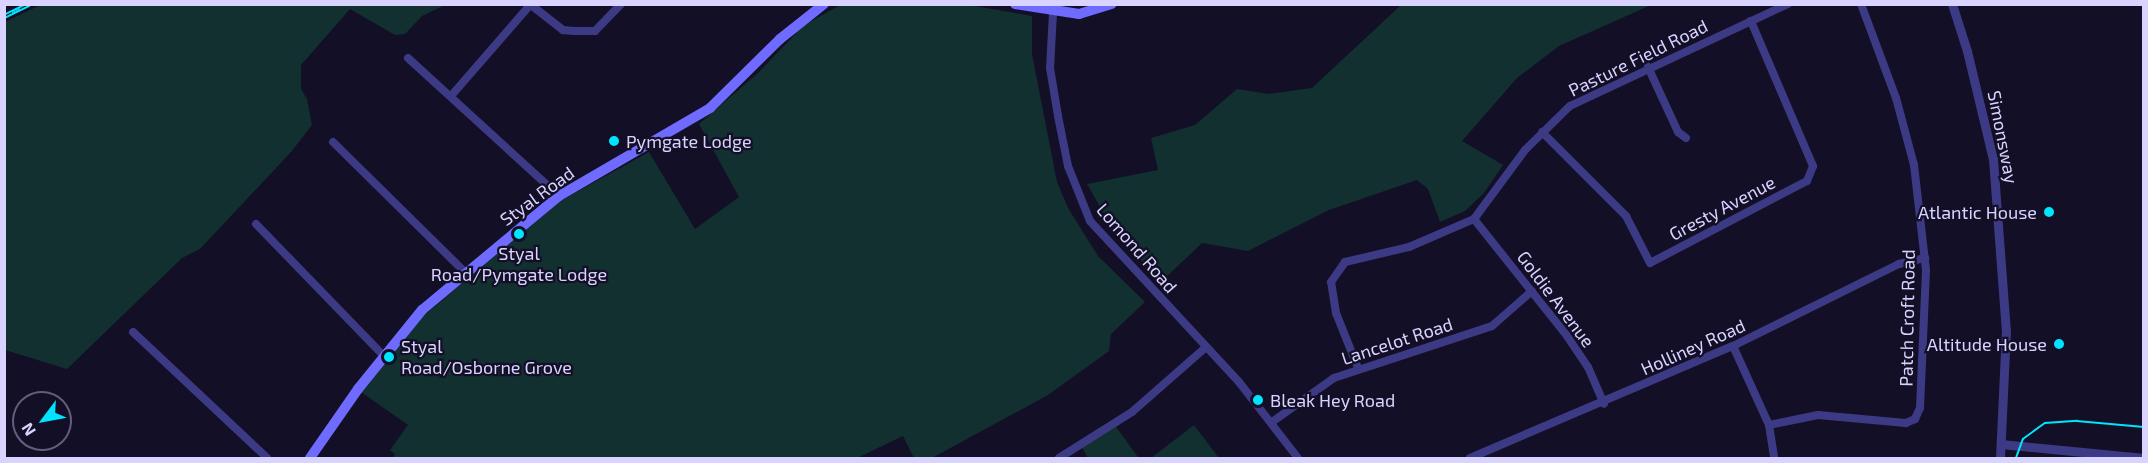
<!DOCTYPE html>
<html>
<head>
<meta charset="utf-8">
<style>
  body { margin:0 }
  #map { position:relative; width:2148px; height:463px; overflow:hidden; background:#130f26; font-family:"Exo 2",sans-serif }
  div>[style] { position:absolute }
  .green>* { inset:0; background:#12302f }
  .minor>* { height:8px; margin:-4px; padding:0 4px; transform-origin:4px; border-radius:4px; background:#3d3a85 }
  .tertiary>* { height:9px; margin:-4.5px; padding:0 4.5px; transform-origin:4.5px; border-radius:4.5px; background:#3d3a85 }
  .secondary>* { height:10px; margin:-5px; padding:0 5px; transform-origin:5px; border-radius:5px; background:#6f6bff }
  .tram>* { height:1.5px; margin:-0.75px; padding:0 0.75px; transform-origin:0.75px; border-radius:0.75px; background:#00e5ff }
  .rail>* { height:5px; margin-top:-2.5px; transform-origin:0; background:repeating-linear-gradient(90deg,#130f26 0 9px,#00e5ff 0 18px); box-sizing:border-box; border-block:2px solid #00e5ff }
  .dots>* { width:16px; height:16px; translate:-50% -50%; box-sizing:border-box; border:3px solid #130f26; border-radius:50% }
  span { translate:-50% -50%; white-space:nowrap; text-align:center; line-height:1.15; -webkit-text-stroke:4.5px #130f26; paint-order:stroke }
  .street-label { font-size:18px; color:#d9d4ff }
  .poi-label { font-size:18px; color:#d9d4ff }
  .left { translate:0 -50%; text-align:left }
  .right { translate:-100% -50%; text-align:right }
  .frame { position:absolute; inset:0; border:6px solid #d9d4ff; pointer-events:none }
  .north { position:absolute; left:12px; top:391px; width:60px; height:60px; box-sizing:border-box; background:#130f26; border:2px solid #625e7d; border-radius:50%; rotate:238deg; font-size:16px; font-weight:700; line-height:24px; text-align:center; color:#d9d4ff }
  .north::after { content:''; display:block; margin:auto; width:21px; height:27px; background:#00e5ff; clip-path:polygon(50% 0,100% 100%,50% 72%,0 100%) }
</style>
</head>
<body>
<div id="map">
  <div class="green">
    <i style="clip-path:polygon(42px 4px,445px 4px,445px 5px,422px 16px,405px 34px,395px 35px,350px 9px,301px 65px,301px 89px,307px 99px,312px 125px,291px 152px,200px 249px,182px 258px,67px 369px,5px 350px,5px 22px)"></i>
    <i style="clip-path:polygon(840px 5px,969px 5px,1032px 16px,1032px 54px,1057px 182px,1068px 208px,1098px 256px,1145px 302px,1111px 334px,1109px 351px,1048px 395px,932px 458px,914px 458px,903px 436px,857px 458px,393px 458px,395px 454px,390px 450px,408px 425px,361px 392px,421px 318px,562px 200px,649px 152px,695px 229px,739px 197px,699px 124px,758px 73px,803px 26px)"></i>
    <i style="clip-path:polygon(1401px 5px,1651px 5px,1559px 46px,1517px 78px,1462px 141px,1503px 165px,1484px 193px,1465px 211px,1440px 222px,1428px 189px,1417px 180px,1329px 210px,1248px 251px,1202px 243px,1161px 282px,1112px 228px,1087px 184px,1158px 170px,1151px 138px,1195px 125px,1237px 89px,1269px 94px,1312px 88px)"></i>
    <i style="clip-path:polygon(1114px 424px,1138px 457px,1142px 458px,1088px 458px,1081px 446px)"></i>
    <i style="clip-path:polygon(1194px 425px,1219px 458px,1151px 458px)"></i>
  </div>
  <div class="minor">
    <i style="left:531px;top:5px;width:41px;rotate:38deg"></i>
    <i style="left:563px;top:30px;width:11px;rotate:5deg"></i>
    <i style="left:574px;top:31px;width:21px"></i>
    <i style="left:595px;top:31px;width:37px;rotate:-46deg"></i>
    <i style="left:1053px;top:13px;width:55px;rotate:93.1deg"></i>
    <i style="left:1050px;top:68px;width:49px;rotate:80.5deg"></i>
    <i style="left:1058px;top:116px;width:51px;rotate:78.7deg"></i>
    <i style="left:1068px;top:166px;width:59px;rotate:68.2deg"></i>
    <i style="left:1090px;top:221px;width:219px;rotate:47.2deg"></i>
    <i style="left:1239px;top:382px;width:96px;rotate:52.2deg"></i>
    <i style="left:408px;top:58px;width:205px;rotate:42.4deg"></i>
    <i style="left:1648px;top:67px;width:72px;rotate:65.2deg"></i>
    <i style="left:1678px;top:132px;width:10px;rotate:37deg"></i>
    <i style="left:451px;top:96px;width:122px;rotate:-49deg"></i>
    <i style="left:1542px;top:132px;width:119px;rotate:45deg"></i>
    <i style="left:1626px;top:216px;width:53px;rotate:62.9deg"></i>
    <i style="left:1650px;top:263px;width:177px;rotate:-27.6deg"></i>
    <i style="left:1807px;top:181px;width:16px;rotate:-68deg"></i>
    <i style="left:1813px;top:166px;width:158px;rotate:-113.2deg"></i>
    <i style="left:333px;top:142px;width:187px;rotate:44.6deg"></i>
    <i style="left:1474px;top:219px;width:149px;rotate:51.5deg"></i>
    <i style="left:1567px;top:336px;width:37px;rotate:56deg"></i>
    <i style="left:1588px;top:367px;width:40px;rotate:66.6deg"></i>
    <i style="left:256px;top:224px;width:182px;rotate:45.9deg"></i>
    <i style="left:133px;top:332px;width:184px;rotate:43.2deg"></i>
    <i style="left:1733px;top:346px;width:87px;rotate:65.5deg"></i>
    <i style="left:1769px;top:425px;width:33px;rotate:81deg"></i>
    <i style="left:1358px;top:368px;width:59px;rotate:-111.8deg"></i>
    <i style="left:1336px;top:313px;width:31px;rotate:-99deg"></i>
    <i style="left:1331px;top:282px;width:24px;rotate:-55deg"></i>
    <i style="left:1345px;top:262px;width:66px;rotate:-13.2deg"></i>
    <i style="left:1409px;top:247px;width:71px;rotate:-23.3deg"></i>
    <i style="left:1474px;top:219px;width:86px;rotate:-53.5deg"></i>
    <i style="left:1525px;top:150px;width:63px;rotate:-44.4deg"></i>
    <i style="left:1570px;top:106px;width:241px;rotate:-25.1deg"></i>
    <i style="left:1272px;top:422px;width:76px;rotate:-35.4deg"></i>
    <i style="left:1334px;top:378px;width:166px;rotate:-18.2deg"></i>
    <i style="left:1492px;top:326px;width:53px;rotate:-41.2deg"></i>
    <i style="left:1769px;top:425px;width:50px;rotate:-11.5deg"></i>
    <i style="left:1818px;top:415px;width:88px;rotate:5.2deg"></i>
    <i style="left:1906px;top:423px;width:10px;rotate:-24deg"></i>
    <i style="left:1915px;top:419px;width:12px;rotate:-66deg"></i>
    <i style="left:1920px;top:408px;width:138px;rotate:-87.5deg"></i>
    <i style="left:1926px;top:270px;width:106px;rotate:-96.5deg"></i>
    <i style="left:1914px;top:165px;width:69px;rotate:-105deg"></i>
    <i style="left:1896px;top:98px;width:100px;rotate:-110.4deg"></i>
    <i style="left:1059px;top:458px;width:86px;rotate:-32.2deg"></i>
    <i style="left:1132px;top:412px;width:97px;rotate:-41.2deg"></i>
    <i style="left:1470px;top:458px;width:286px;rotate:-23.1deg"></i>
    <i style="left:1733px;top:346px;width:185px;rotate:-26.3deg"></i>
    <i style="left:1899px;top:264px;width:27px;rotate:-13deg"></i>
  </div>
  <div class="tertiary">
    <i style="left:1952px;top:4px;width:49px;rotate:72.3deg"></i>
    <i style="left:1967px;top:51px;width:111px;rotate:76.5deg"></i>
    <i style="left:1993px;top:159px;width:171px;rotate:85.7deg"></i>
    <i style="left:2006px;top:330px;width:128px;rotate:92.7deg"></i>
    <i style="left:2001px;top:444px;width:144px;rotate:5.6deg"></i>
  </div>
  <div class="secondary">
    <i style="left:1015px;top:4px;width:65px;rotate:8.9deg"></i>
    <i style="left:1079px;top:14px;width:34px;rotate:-17deg"></i>
    <i style="left:310px;top:458px;width:84px;rotate:-55.2deg"></i>
    <i style="left:358px;top:389px;width:102px;rotate:-51deg"></i>
    <i style="left:422px;top:310px;width:178px;rotate:-39.8deg"></i>
    <i style="left:559px;top:196px;width:175px;rotate:-30.2deg"></i>
    <i style="left:710px;top:108px;width:98px;rotate:-44.6deg"></i>
    <i style="left:780px;top:39px;width:56px;rotate:-38.5deg"></i>
  </div>
  <div class="tram">
    <i style="left:2016px;top:458px;width:20px;rotate:-70deg"></i>
    <i style="left:2023px;top:439px;width:27px;rotate:-36deg"></i>
    <i style="left:2045px;top:423px;width:32px;rotate:-4deg"></i>
    <i style="left:2077px;top:421px;width:67px;rotate:5.1deg"></i>
  </div>
  <div class="rail">
    <i style="left:4px;top:16px;width:28px;rotate:-26deg"></i>
  </div>
  <div class="dots">
    <i style="left:614px;top:141px;background:#00e5ff"></i>
    <i style="left:2049px;top:212px;background:#00e5ff"></i>
    <i style="left:519px;top:234px;background:#00e5ff"></i>
    <i style="left:2059px;top:344px;background:#00e5ff"></i>
    <i style="left:389px;top:357px;background:#00e5ff"></i>
    <i style="left:1258px;top:400px;background:#00e5ff"></i>
  </div>
  <div class="street-label">
    <span style="left:1638px;top:58px;rotate:-26deg">Pasture Field Road</span>
    <span style="left:2003px;top:137px;rotate:79deg">Simonsway</span>
    <span style="left:537px;top:196px;rotate:-36deg">Styal Road</span>
    <span style="left:1722px;top:208px;rotate:-28deg">Gresty Avenue</span>
    <span style="left:1137px;top:248px;rotate:49deg">Lomond Road</span>
    <span style="left:1556px;top:299px;rotate:53deg">Goldie Avenue</span>
    <span style="left:1907px;top:318px;rotate:-89deg">Patch Croft Road</span>
    <span style="left:1397px;top:341px;rotate:-18deg">Lancelot Road</span>
    <span style="left:1693px;top:347px;rotate:-24deg">Holliney Road</span>
  </div>
  <div class="poi-label">
    <span class="left" style="left:626px;top:141px">Pymgate Lodge</span>
    <span class="right" style="left:2037px;top:212px">Atlantic House</span>
    <span style="left:519px;top:264px">Styal<br>Road/Pymgate Lodge</span>
    <span class="right" style="left:2047px;top:344px">Altitude House</span>
    <span class="left" style="left:401px;top:357px">Styal<br>Road/Osborne Grove</span>
    <span class="left" style="left:1270px;top:400px">Bleak Hey Road</span>
  </div>
  <div class="frame"></div>
  <div class="north">N</div>
</div>
</body>
</html>
